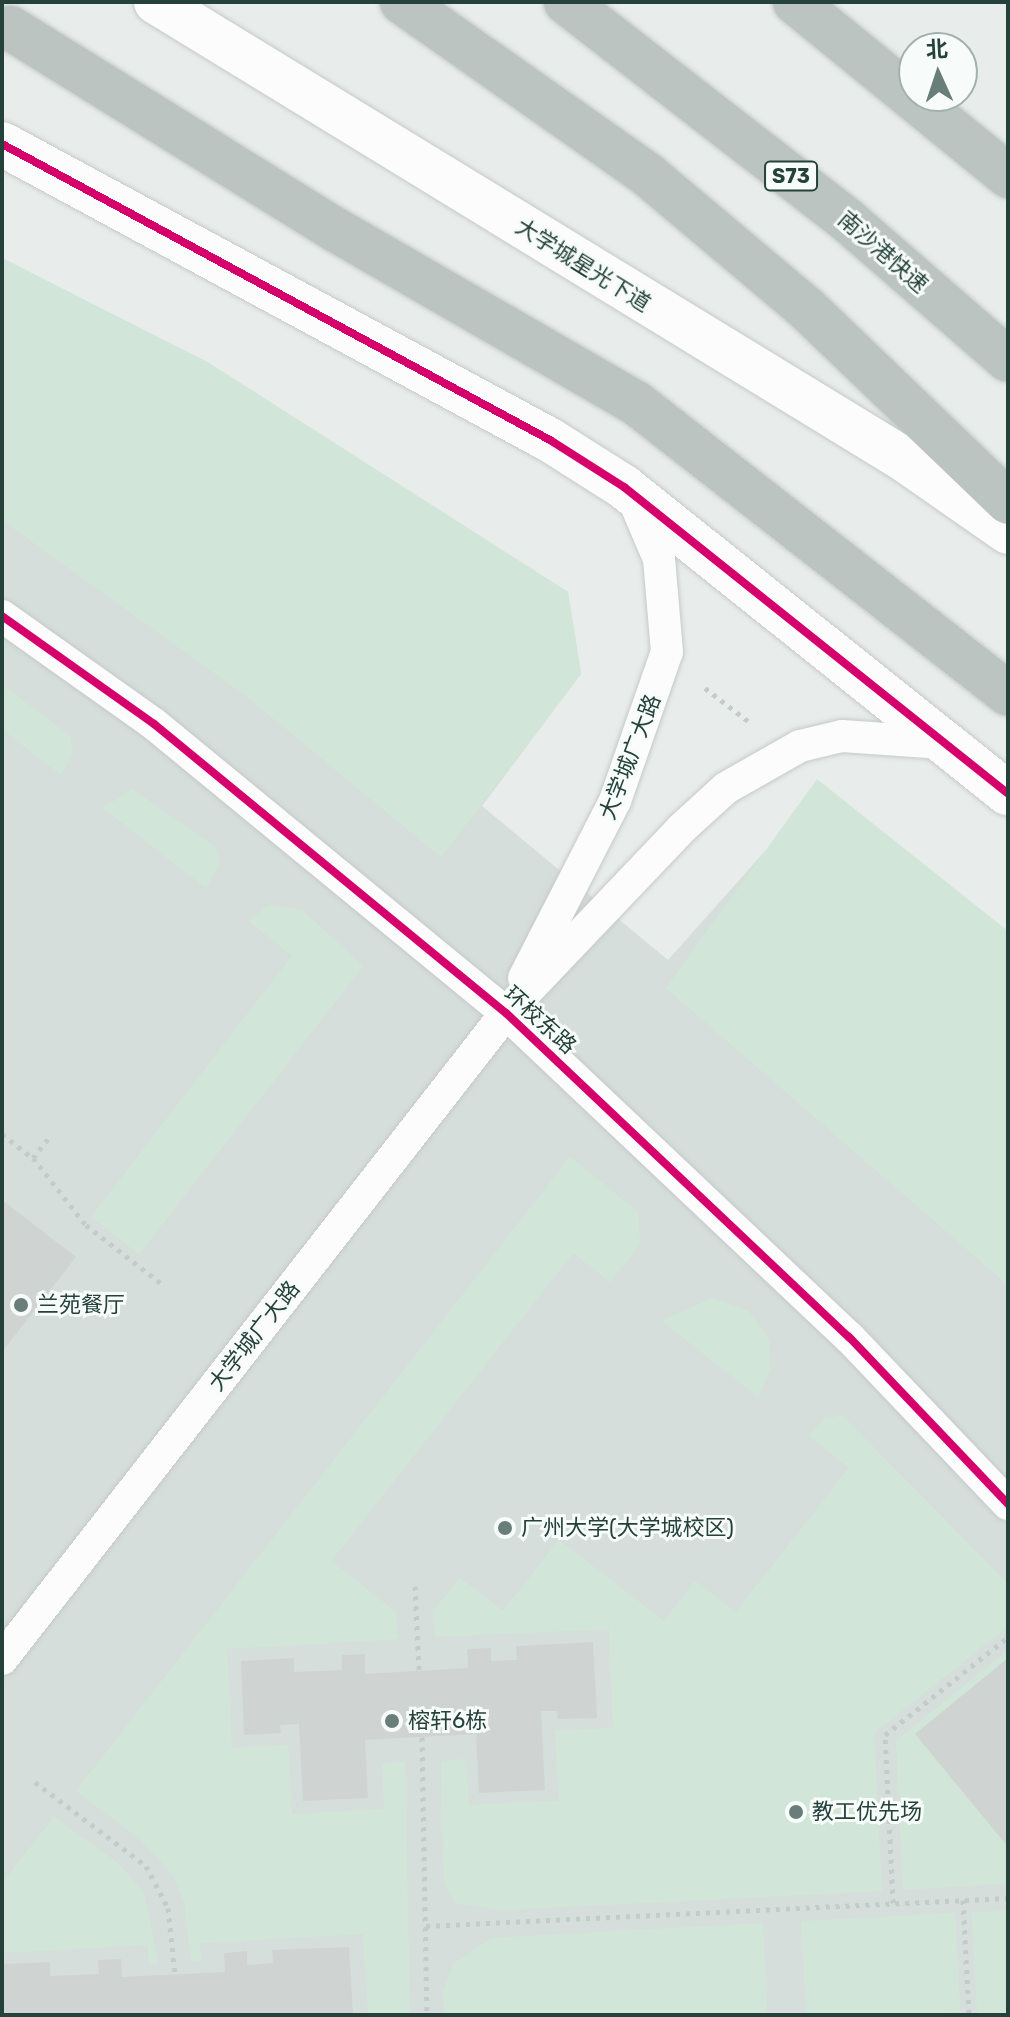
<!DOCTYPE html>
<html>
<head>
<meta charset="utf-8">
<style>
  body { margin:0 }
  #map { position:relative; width:1010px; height:2017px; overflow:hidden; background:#e8edeb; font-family:Rubik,"Noto Sans SC",sans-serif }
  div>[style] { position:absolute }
  .built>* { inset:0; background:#d6dedb }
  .green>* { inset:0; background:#d1e6d8; transform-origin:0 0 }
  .building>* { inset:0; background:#cfd4d2 }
  .path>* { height:5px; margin-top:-2.5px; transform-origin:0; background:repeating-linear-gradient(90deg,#c3ccca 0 4px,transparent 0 10px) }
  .roads { filter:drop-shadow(0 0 2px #c5cac8) drop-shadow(0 0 2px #c5cac8) }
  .service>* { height:32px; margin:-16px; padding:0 16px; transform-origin:16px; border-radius:16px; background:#fcfcfc }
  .tertiary>* { height:44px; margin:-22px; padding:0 22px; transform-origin:22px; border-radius:22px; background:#fcfcfc }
  .secondary>* { height:44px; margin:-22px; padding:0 22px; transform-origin:22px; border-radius:22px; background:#fcfcfc }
  .motorway>* { height:44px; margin:-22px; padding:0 22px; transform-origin:22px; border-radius:22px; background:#bcc4c2 }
  .cycleway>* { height:8px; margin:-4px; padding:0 4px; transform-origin:4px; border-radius:4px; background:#d6006c }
  .dots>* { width:22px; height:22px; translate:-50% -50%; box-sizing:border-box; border:4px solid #f7fbf9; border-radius:50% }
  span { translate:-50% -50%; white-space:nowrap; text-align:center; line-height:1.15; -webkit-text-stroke:6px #f7fbf9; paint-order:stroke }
  .shield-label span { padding:2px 6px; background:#f7fbf9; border:2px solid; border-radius:6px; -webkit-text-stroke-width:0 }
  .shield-label { font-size:20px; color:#24423a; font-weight:700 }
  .street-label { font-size:22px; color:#24423a }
  .poi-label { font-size:22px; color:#24423a }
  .left { translate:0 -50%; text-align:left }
  .frame { position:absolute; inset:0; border:4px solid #24423a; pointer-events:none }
  .north { position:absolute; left:898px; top:32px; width:80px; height:80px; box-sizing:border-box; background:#f7fbf9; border:2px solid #a3b1ad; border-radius:50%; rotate:357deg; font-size:22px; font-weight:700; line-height:32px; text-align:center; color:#24423a }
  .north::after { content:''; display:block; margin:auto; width:28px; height:36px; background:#697e78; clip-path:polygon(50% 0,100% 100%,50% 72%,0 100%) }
</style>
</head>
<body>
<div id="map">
  <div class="built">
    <i style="clip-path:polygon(2px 258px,209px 363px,568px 592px,581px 674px,482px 806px,668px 960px,767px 849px,1008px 1041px,1008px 2015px,2px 2015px)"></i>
  </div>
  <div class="green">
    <i style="clip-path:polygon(2px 258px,209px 363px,568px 592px,581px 674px,441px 857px,246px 696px,2px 520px)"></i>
    <i style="clip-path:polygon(2px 685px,70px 736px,73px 753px,61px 775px,2px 729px)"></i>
    <i style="clip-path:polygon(817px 779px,1008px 931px,1008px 1285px,666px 988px)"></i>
    <i style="clip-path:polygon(132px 789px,214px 846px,220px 862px,206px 888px,103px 808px)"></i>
    <i style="clip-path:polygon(269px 905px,302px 910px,363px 966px,139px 1254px,91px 1217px,292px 956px,249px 921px)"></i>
    <i style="clip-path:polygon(570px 1157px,638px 1212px,640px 1244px,610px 1282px,573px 1253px,331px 1561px,396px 1612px,398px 1639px,227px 1649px,232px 1748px,288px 1745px,292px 1814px,384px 1809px,382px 1764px,405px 1762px,410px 2015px,368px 2015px,363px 1934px,200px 1943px,201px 1961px,191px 1962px,184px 1901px,173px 1875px,139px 1838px,76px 1791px)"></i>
    <i style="clip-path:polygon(712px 1298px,748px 1311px,769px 1340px,770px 1370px,758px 1397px,662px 1321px)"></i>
    <i style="clip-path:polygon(842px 1415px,1008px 1584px,1008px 1626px,874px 1733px,882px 1891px,501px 1910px,456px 1903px,444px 1883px,441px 1761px,466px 1759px,469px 1805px,559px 1801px,555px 1731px,613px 1728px,609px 1629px,435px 1637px,434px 1610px,460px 1578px,503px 1611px,559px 1540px,664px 1621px,695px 1581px,736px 1612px,849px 1468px,808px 1435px,825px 1419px)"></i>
    <i style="clip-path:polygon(1008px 1650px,1008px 1883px,903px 1890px,896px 1741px)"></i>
    <i style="clip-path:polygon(54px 1817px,118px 1863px,144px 1893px,158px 1963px,149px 1964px,148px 1945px,2px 1953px,2px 1883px)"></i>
    <i style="clip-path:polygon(1008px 1911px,1008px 2015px,977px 2015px,972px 1912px)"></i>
    <i style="left:955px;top:1913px;width:99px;height:154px;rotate:87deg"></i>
    <i style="clip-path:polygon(763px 1923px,767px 2015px,444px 2015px,443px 1992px,453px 1964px,492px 1938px)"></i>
  </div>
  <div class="building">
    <i style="clip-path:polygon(2px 1200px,76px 1257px,2px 1352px)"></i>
    <i style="clip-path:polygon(593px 1642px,597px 1718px,558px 1719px,557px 1711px,541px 1711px,545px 1790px,479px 1793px,476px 1734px,365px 1740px,368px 1798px,303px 1801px,299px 1724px,280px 1725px,281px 1733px,244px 1735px,241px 1661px,294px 1658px,294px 1672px,342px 1670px,342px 1655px,365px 1654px,365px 1674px,468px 1668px,467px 1649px,491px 1648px,491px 1661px,517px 1660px,516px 1646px)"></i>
    <i style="clip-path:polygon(1008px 1658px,1008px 1847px,915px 1734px)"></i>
    <i style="clip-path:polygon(349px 1947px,353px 2015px,2px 2015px,2px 1964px,50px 1962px,50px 1976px,99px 1974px,98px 1960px,121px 1959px,122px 1977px,225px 1972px,224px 1953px,247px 1951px,247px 1965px,273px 1963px,272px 1950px)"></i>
  </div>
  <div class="path">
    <i style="left:705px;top:688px;width:54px;rotate:37.5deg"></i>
    <i style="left:2px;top:1134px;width:39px;rotate:38deg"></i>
    <i style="left:33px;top:1158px;width:85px;rotate:51.7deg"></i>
    <i style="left:86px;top:1225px;width:98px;rotate:37.9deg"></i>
    <i style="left:33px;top:1158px;width:29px;rotate:-52deg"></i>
    <i style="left:415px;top:1586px;width:85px;rotate:87.3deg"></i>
    <i style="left:422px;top:1737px;width:278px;rotate:89deg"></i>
    <i style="left:35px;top:1782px;width:139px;rotate:37.1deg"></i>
    <i style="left:146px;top:1866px;width:47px;rotate:62.4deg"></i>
    <i style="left:168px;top:1908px;width:67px;rotate:84deg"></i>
    <i style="left:963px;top:1900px;width:115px;rotate:87deg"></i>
    <i style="left:893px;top:1903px;width:168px;rotate:-92.7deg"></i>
    <i style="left:885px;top:1735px;width:157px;rotate:-38.5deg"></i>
    <i style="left:426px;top:1926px;width:583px;rotate:-2.75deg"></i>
  </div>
  <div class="roads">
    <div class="service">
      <i style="left:2px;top:616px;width:186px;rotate:35.4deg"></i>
      <i style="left:154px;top:724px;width:455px;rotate:39.4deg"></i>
      <i style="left:506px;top:1013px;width:472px;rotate:43.4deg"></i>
      <i style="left:849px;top:1337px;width:231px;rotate:46.4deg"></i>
      <i style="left:524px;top:978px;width:199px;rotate:-62.8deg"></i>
      <i style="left:615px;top:801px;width:158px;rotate:-70.8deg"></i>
      <i style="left:667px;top:652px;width:93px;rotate:-94.9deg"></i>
      <i style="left:659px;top:559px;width:66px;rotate:-113.1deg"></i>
      <i style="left:2px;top:1659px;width:819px;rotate:-52.04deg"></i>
      <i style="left:506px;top:1013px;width:254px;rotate:-46.4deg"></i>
      <i style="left:681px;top:829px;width:61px;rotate:-42.3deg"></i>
      <i style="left:726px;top:788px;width:85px;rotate:-29.6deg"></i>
      <i style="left:800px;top:746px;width:43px;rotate:-13.4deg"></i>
      <i style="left:842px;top:736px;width:101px;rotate:4deg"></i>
    </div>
    <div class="tertiary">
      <i style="left:2px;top:144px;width:623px;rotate:28.38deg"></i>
      <i style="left:550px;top:440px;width:88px;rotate:32.4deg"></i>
      <i style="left:624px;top:487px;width:491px;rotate:38.6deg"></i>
    </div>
    <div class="secondary">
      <i style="left:156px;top:2px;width:874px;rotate:31.44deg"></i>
      <i style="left:902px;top:458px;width:129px;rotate:34.9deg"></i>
    </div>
    <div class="motorway">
      <i style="left:402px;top:2px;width:301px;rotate:35.1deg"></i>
      <i style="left:648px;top:175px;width:207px;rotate:40.1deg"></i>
      <i style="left:806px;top:308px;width:280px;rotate:43.8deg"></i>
      <i style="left:566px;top:2px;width:356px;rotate:37.8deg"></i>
      <i style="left:847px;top:220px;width:213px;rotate:41deg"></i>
      <i style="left:795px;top:2px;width:275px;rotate:39.2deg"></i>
      <i style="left:10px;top:28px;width:384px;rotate:31.8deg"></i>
      <i style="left:336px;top:230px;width:346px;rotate:30deg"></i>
      <i style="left:636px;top:403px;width:472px;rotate:38deg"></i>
    </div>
  </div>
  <div class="cycleway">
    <i style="left:2px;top:144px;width:623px;rotate:28.38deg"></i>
    <i style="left:550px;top:440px;width:88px;rotate:32.4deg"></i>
    <i style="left:624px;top:487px;width:491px;rotate:38.6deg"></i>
    <i style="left:2px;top:616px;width:186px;rotate:35.4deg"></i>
    <i style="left:154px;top:724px;width:455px;rotate:39.4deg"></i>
    <i style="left:506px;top:1013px;width:472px;rotate:43.4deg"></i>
    <i style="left:849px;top:1337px;width:231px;rotate:46.4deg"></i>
  </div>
  <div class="dots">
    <i style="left:21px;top:1305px;background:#697e78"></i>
    <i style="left:505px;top:1528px;background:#697e78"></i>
    <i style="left:392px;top:1721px;background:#697e78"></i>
    <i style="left:796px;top:1812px;background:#697e78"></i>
  </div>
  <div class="shield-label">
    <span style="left:791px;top:176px">S73</span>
  </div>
  <div class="street-label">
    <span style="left:883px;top:252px;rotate:41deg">南沙港快速</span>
    <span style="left:583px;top:265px;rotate:32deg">大学城星光下道</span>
    <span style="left:630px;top:757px;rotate:-69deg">大学城广大路</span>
    <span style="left:540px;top:1020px;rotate:42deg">环校东路</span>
    <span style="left:254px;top:1336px;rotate:-52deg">大学城广大路</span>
  </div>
  <div class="poi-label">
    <span class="left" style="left:37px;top:1305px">兰苑餐厅</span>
    <span class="left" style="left:521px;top:1528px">广州大学(大学城校区)</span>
    <span class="left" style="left:408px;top:1721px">榕轩6栋</span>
    <span class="left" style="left:812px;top:1812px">教工优先场</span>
  </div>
  <div class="frame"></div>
  <div class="north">北</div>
</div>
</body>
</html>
